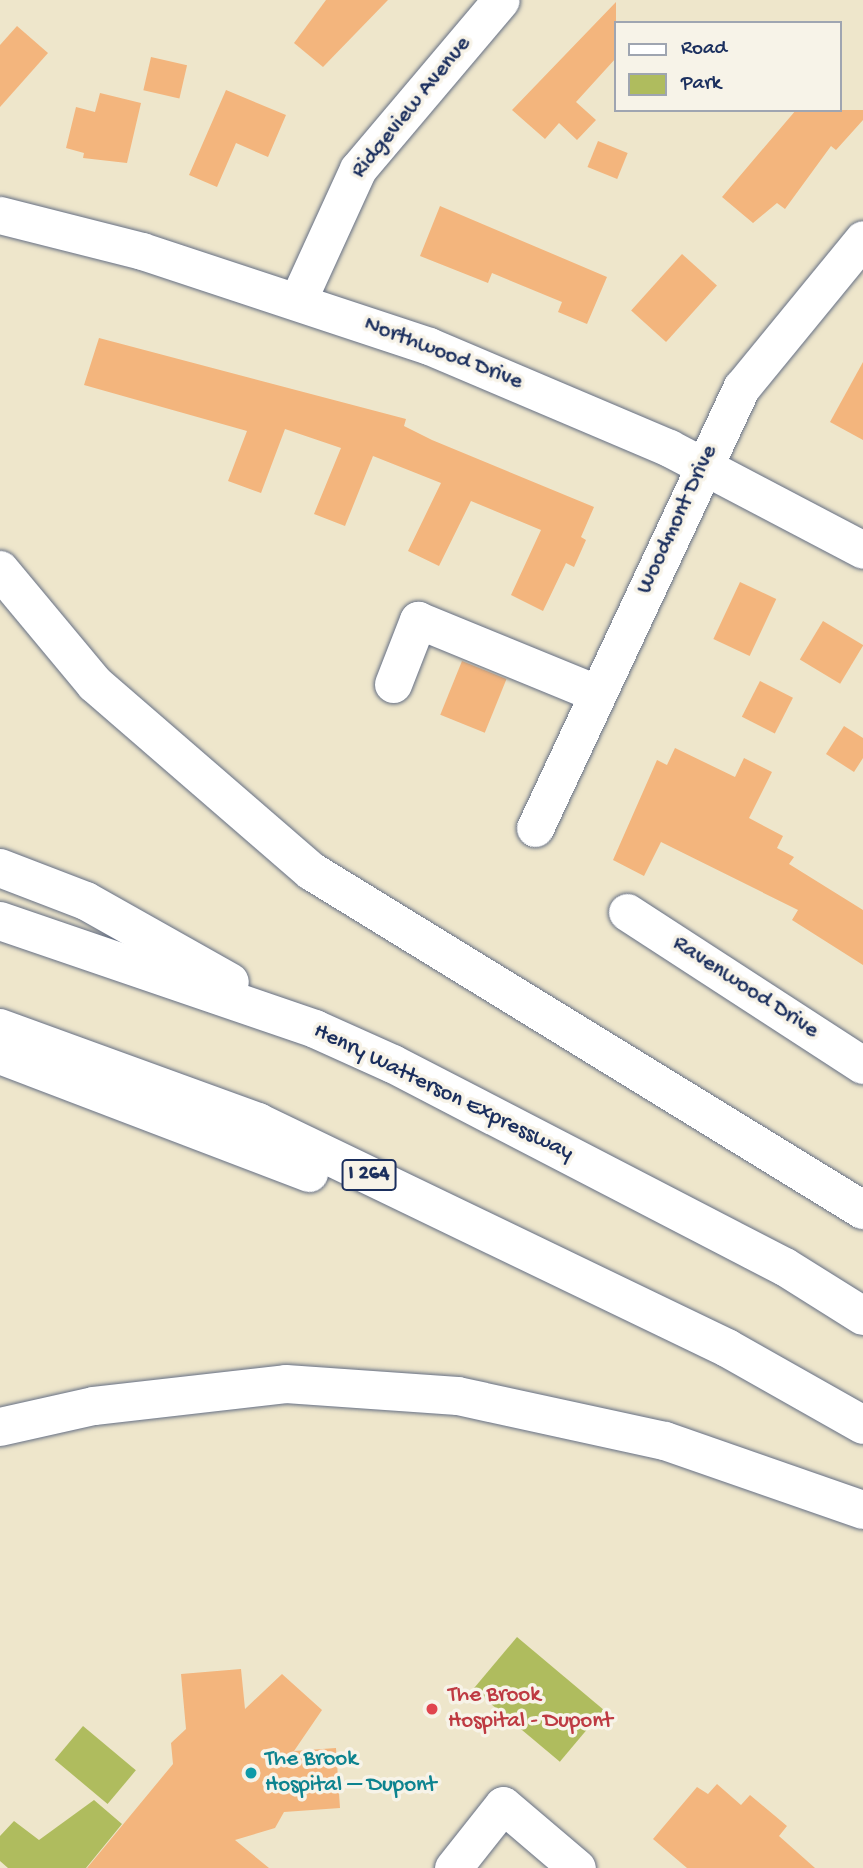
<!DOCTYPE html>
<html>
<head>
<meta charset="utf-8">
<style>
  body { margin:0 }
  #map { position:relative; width:863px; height:1868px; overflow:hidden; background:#eee6cb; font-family:"Gochi Hand",sans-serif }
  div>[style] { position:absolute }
  .green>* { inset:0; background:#afbc5e; transform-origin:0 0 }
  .building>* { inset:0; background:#f3b57d; transform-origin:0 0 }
  .roads { filter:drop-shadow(0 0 2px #656f84) drop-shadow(0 0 2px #656f84) }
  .minor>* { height:37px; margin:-18.5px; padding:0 18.5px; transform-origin:18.5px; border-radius:18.5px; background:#fff }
  .highway>* { height:38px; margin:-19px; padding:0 19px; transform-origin:19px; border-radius:19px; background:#fff }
  .dots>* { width:19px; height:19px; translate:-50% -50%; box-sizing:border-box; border:4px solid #f7f3e8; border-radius:50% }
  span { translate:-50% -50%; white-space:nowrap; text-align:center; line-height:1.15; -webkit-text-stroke:7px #f7f3e8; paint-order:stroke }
  .shield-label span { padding:2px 5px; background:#f7f3e8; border:2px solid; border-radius:5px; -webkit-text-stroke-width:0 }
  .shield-label { font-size:21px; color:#1b2f5e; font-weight:700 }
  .street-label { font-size:23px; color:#1b2f5e }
  .health-label { font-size:23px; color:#be3a42 }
  .left { translate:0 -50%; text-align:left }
  .culture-label { font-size:23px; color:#0d838f }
  .legend { position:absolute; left:614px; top:21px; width:228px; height:91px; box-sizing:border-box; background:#f7f3e8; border:2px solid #9fa5b1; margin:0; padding:9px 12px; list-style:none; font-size:21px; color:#1b2f5e }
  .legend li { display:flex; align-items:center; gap:14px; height:35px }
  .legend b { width:35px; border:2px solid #9fa5b1 }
</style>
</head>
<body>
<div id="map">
  <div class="green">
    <i style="left:517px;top:1637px;width:113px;height:68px;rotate:40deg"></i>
    <i style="left:83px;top:1726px;width:69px;height:44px;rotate:40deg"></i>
    <i style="clip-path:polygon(94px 1800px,122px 1824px,86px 1868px,8px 1868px,0 1861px,0 1836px,14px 1821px,39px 1840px)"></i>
  </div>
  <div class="building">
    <i style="clip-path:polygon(326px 0,388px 0,323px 67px,294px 43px)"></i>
    <i style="clip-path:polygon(616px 2px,616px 58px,576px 102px,596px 120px,577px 140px,559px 123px,545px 139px,512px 110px)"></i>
    <i style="clip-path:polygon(17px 26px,48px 53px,0 107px,0 45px)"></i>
    <i style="left:151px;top:57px;width:37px;height:34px;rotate:13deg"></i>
    <i style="clip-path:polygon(226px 90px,286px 115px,268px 157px,236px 143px,217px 187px,189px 175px)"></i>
    <i style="clip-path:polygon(100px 93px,141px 103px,127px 163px,83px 158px,84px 153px,66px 148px,76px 107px,95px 112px)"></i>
    <i style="clip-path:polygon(796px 110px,863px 110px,863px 120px,836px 150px,831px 146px,785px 209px,777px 203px,753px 223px,722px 197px)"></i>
    <i style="left:598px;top:141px;width:32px;height:28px;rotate:22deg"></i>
    <i style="clip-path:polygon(440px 206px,607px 277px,587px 324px,558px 312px,562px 302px,492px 273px,488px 283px,420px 256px)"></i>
    <i style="left:682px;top:254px;width:47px;height:76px;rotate:42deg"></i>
    <i style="clip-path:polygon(99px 338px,406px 419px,404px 426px,432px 440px,594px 507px,581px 537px,586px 540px,574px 567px,566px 563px,543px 611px,511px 595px,541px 530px,471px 501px,439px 566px,408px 551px,441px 483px,373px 456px,345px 526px,314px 514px,341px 448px,285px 429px,261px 493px,228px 481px,247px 431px,84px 385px)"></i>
    <i style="clip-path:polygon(863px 362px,863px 440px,830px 422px)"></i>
    <i style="left:740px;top:582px;width:40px;height:63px;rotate:25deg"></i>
    <i style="left:823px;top:621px;width:47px;height:45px;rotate:31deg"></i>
    <i style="left:462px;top:661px;width:48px;height:58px;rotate:22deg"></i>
    <i style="left:760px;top:681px;width:37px;height:40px;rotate:27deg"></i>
    <i style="clip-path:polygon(844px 726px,863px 738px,863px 758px,854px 772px,826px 754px)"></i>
    <i style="clip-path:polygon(675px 748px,735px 777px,744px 758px,772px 772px,749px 818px,783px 836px,777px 848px,794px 857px,789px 864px,863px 910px,863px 965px,792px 920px,798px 910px,661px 842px,644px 876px,613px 860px,657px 760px,667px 765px)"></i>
    <i style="clip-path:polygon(241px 1669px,245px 1709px,282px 1674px,322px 1710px,294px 1751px,336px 1748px,340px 1808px,284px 1812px,275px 1828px,235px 1840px,269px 1868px,87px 1868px,173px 1764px,171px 1743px,186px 1729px,181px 1674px)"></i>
    <i style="clip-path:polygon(717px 1784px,741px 1805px,750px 1795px,787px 1826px,779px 1836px,815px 1868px,687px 1868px,653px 1839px,697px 1787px,708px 1794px)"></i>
  </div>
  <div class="roads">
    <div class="minor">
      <i style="left:0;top:215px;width:146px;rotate:14.2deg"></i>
      <i style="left:142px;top:251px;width:302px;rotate:18.3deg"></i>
      <i style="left:429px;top:346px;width:261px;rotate:23deg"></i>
      <i style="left:669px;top:448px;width:219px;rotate:27.7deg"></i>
      <i style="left:298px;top:300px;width:144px;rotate:-65.4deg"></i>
      <i style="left:358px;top:169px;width:221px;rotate:-49.8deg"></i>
      <i style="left:393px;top:684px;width:69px;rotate:-68.7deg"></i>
      <i style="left:418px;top:620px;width:192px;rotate:22.3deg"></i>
      <i style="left:535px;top:828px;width:487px;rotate:-64.9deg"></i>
      <i style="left:742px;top:387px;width:191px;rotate:-50.7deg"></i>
      <i style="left:627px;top:912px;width:281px;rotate:33deg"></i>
      <i style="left:453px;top:1868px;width:80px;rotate:-51.6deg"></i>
      <i style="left:503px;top:1805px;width:97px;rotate:40.4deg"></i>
    </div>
    <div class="highway">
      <i style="left:0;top:570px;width:148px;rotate:50.2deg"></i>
      <i style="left:95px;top:684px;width:286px;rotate:40.9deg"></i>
      <i style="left:311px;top:871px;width:648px;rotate:31.56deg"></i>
      <i style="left:0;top:868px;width:92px;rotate:21deg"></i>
      <i style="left:86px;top:901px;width:165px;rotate:29.4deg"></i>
      <i style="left:0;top:921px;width:333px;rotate:18.9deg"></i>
      <i style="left:315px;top:1029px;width:85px;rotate:24.2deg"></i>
      <i style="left:393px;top:1064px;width:441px;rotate:27.4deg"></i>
      <i style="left:785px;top:1267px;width:92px;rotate:32.1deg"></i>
      <i style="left:0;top:1028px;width:275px;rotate:20deg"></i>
      <i style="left:258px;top:1122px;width:521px;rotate:25.73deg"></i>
      <i style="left:727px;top:1348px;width:156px;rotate:29.5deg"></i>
      <i style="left:0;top:1055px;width:331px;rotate:20.9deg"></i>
      <i style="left:0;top:1427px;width:96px;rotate:-12.6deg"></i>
      <i style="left:94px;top:1406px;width:193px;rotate:-6.5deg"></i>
      <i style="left:286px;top:1384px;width:172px;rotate:4deg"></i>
      <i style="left:458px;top:1396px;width:212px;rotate:12.3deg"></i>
      <i style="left:665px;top:1441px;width:210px;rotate:19.2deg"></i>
    </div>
  </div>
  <div class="dots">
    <i style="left:432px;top:1709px;background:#e0444e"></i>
    <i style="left:251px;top:1773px;background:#0f9aa8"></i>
  </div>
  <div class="shield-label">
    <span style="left:369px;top:1175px">I 264</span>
  </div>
  <div class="street-label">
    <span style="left:412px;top:108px;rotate:-51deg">Ridgeview Avenue</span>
    <span style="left:443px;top:354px;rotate:21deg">Northwood Drive</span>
    <span style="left:678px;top:520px;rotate:-65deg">Woodmont Drive</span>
    <span style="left:745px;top:988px;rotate:33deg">Ravenwood Drive</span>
    <span style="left:443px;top:1093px;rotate:26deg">Henry Watterson Expressway</span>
  </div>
  <div class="health-label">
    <span class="left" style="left:448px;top:1709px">The Brook<br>Hospital - Dupont</span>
  </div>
  <div class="culture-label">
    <span class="left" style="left:265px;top:1773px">The Brook<br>Hospital – Dupont</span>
  </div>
  <ul class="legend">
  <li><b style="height:9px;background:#fff"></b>Road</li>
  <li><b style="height:19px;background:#afbc5e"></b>Park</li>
  </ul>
</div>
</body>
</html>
